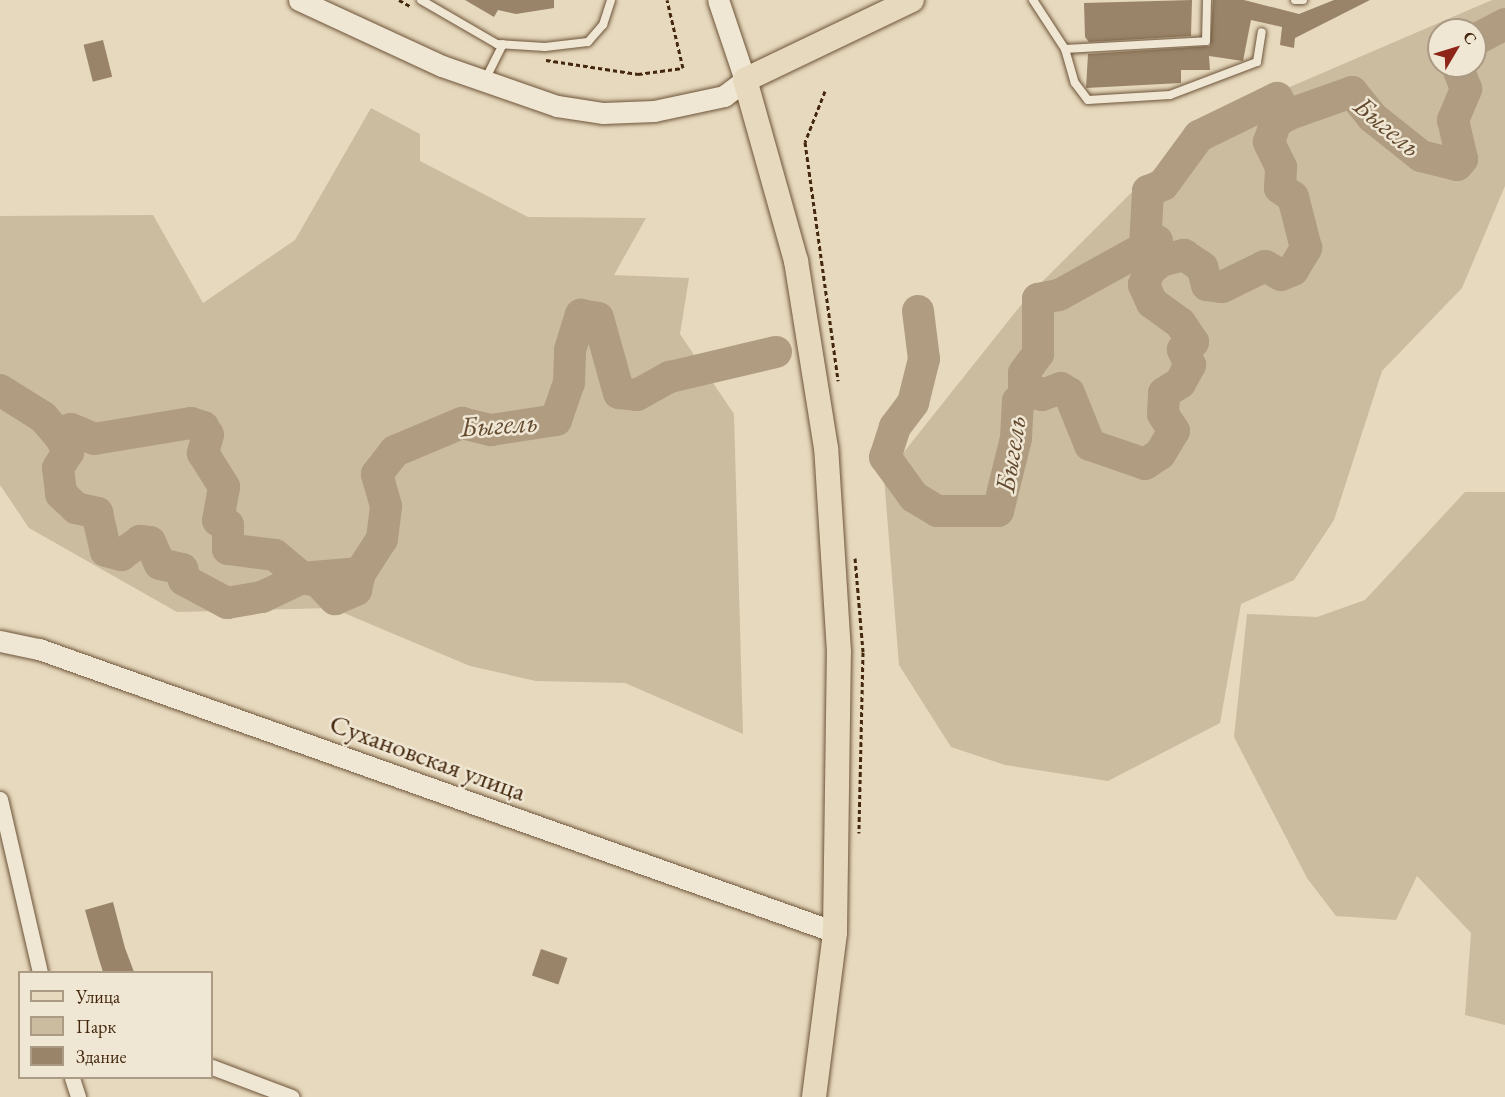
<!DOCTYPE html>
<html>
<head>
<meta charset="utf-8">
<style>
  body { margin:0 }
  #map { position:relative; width:1505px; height:1097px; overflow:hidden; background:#e7d9bd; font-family:"EB Garamond",serif }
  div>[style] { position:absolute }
  .green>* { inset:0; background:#cbbb9f }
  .river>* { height:32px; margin:-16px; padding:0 16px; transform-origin:16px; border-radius:16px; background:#b09d81 }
  .building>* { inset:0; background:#998469; transform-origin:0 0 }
  .path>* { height:3px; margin-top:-1.5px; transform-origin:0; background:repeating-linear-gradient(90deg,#44280d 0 4.5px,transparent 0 7.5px) }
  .roads { filter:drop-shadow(0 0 2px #6d5439) drop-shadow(0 0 2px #6d5439) }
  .lane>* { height:8px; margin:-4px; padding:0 4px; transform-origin:4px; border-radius:4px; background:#efe6d4 }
  .street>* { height:15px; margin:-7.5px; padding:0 7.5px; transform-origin:7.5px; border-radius:7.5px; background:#efe6d4 }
  .secondary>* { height:21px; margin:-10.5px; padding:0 10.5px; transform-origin:10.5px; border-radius:10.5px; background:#efe6d4 }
  .primary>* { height:24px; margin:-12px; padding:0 12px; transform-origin:12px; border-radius:12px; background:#e7d9bd }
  span { translate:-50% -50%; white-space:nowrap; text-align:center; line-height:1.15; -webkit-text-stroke:5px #efe6d4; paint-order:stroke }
  .street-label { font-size:27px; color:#44280d }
  .water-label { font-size:28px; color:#644b30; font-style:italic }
  .legend { position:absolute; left:18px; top:971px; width:195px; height:108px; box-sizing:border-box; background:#efe6d4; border:2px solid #ab9a84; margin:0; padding:8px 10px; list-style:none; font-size:18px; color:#44280d }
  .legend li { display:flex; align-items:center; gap:12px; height:30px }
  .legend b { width:30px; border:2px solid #ab9a84 }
  .north { position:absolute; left:1427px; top:18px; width:60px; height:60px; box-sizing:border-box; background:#efe6d4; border:2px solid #ab9a84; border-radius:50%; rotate:52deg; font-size:16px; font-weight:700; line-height:24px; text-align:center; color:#44280d }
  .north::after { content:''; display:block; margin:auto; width:21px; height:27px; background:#8f2418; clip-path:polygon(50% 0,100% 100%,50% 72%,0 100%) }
</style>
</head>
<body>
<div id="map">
  <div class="green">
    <i style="clip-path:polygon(evenodd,1492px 0,1505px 0,1505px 186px,1462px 288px,1382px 371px,1334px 520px,1294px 580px,1241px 604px,1220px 723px,1108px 781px,1005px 765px,951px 747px,899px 665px,884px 477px,1029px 295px,1197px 127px,1492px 0,1439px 30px,1475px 30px,1475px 66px,1439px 66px,1439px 30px)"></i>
    <i style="clip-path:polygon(371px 108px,420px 134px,420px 161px,528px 217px,646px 218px,614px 275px,689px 278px,680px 334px,734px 414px,743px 734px,625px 683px,536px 681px,470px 666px,332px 608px,177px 612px,29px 528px,0 485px,0 216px,153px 215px,203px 303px,295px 240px)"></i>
    <i style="clip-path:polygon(1465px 492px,1505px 492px,1505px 1025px,1465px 1015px,1471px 933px,1417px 876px,1396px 920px,1336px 916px,1307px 878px,1234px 737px,1247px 614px,1317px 617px,1365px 600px)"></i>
  </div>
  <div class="river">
    <i style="left:1475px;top:40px;width:34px;rotate:-28deg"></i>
    <i style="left:1145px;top:247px;width:56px;rotate:-86.9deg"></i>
    <i style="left:1148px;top:191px;width:16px;rotate:-22deg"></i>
    <i style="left:1163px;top:185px;width:61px;rotate:-53.7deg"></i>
    <i style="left:1199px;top:136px;width:87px;rotate:-26deg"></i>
    <i style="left:1277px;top:98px;width:20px;rotate:60deg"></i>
    <i style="left:918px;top:311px;width:48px;rotate:82.9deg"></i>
    <i style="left:924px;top:359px;width:45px;rotate:104deg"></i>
    <i style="left:913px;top:403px;width:30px;rotate:127deg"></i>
    <i style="left:895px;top:427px;width:32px;rotate:108deg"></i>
    <i style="left:885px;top:457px;width:49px;rotate:54.1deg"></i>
    <i style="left:914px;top:497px;width:27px;rotate:31deg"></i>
    <i style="left:937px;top:511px;width:61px"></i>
    <i style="left:998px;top:511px;width:75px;rotate:-76.1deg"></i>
    <i style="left:1016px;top:438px;width:37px;rotate:-87deg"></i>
    <i style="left:1018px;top:401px;width:19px;rotate:-32deg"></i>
    <i style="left:1034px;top:391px;width:9px;rotate:27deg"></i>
    <i style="left:1042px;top:395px;width:20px;rotate:-20deg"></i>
    <i style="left:1061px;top:388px;width:9px;rotate:32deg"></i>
    <i style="left:1069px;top:393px;width:56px;rotate:68deg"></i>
    <i style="left:1090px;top:445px;width:58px;rotate:19.1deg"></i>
    <i style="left:1145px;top:464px;width:18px;rotate:-34deg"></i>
    <i style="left:1160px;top:454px;width:27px;rotate:-59deg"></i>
    <i style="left:1174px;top:431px;width:20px;rotate:-123deg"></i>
    <i style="left:1163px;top:414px;width:21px;rotate:-87deg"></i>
    <i style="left:1164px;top:393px;width:19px;rotate:-32deg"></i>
    <i style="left:1180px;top:383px;width:21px;rotate:-61deg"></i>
    <i style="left:1190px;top:365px;width:17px;rotate:-115deg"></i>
    <i style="left:1183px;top:350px;width:13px;rotate:-39deg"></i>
    <i style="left:1193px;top:342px;width:23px;rotate:-124deg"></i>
    <i style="left:1180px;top:323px;width:34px;rotate:-144deg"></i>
    <i style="left:1152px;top:303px;width:20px;rotate:-114deg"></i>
    <i style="left:1144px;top:285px;width:15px;rotate:-70deg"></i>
    <i style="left:1149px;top:271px;width:16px;rotate:-40deg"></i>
    <i style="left:1161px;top:261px;width:24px;rotate:-15deg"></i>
    <i style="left:1184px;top:255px;width:22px;rotate:34deg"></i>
    <i style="left:1202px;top:267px;width:19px;rotate:74deg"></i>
    <i style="left:1207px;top:285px;width:15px;rotate:8deg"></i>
    <i style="left:1222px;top:287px;width:48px;rotate:-26deg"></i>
    <i style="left:1265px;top:266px;width:18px;rotate:29deg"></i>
    <i style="left:1281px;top:275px;width:13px;rotate:-23deg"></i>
    <i style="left:1293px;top:270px;width:26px;rotate:-59deg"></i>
    <i style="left:1306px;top:248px;width:53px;rotate:-104.3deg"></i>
    <i style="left:1293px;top:197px;width:16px;rotate:-145deg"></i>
    <i style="left:1280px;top:188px;width:21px;rotate:-87deg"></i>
    <i style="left:1281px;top:167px;width:28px;rotate:-116deg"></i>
    <i style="left:1269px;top:142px;width:21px;rotate:-71deg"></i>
    <i style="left:1276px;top:122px;width:13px;rotate:-32deg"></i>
    <i style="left:1287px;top:115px;width:69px;rotate:-19.5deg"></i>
    <i style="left:1352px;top:92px;width:32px;rotate:51deg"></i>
    <i style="left:1372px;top:117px;width:63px;rotate:38.5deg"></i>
    <i style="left:1421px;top:156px;width:37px;rotate:14deg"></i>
    <i style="left:1457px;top:165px;width:8px;rotate:-50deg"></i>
    <i style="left:1462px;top:159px;width:40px;rotate:-103deg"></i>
    <i style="left:1453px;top:120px;width:34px;rotate:-67deg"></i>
    <i style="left:1466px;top:89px;width:25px;rotate:-111deg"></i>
    <i style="left:0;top:390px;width:51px;rotate:32.1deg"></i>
    <i style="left:43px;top:417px;width:28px;rotate:49deg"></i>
    <i style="left:61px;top:438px;width:16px;rotate:63deg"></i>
    <i style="left:68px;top:452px;width:19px;rotate:122deg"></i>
    <i style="left:58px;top:468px;width:26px;rotate:83deg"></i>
    <i style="left:61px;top:494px;width:21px;rotate:43deg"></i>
    <i style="left:76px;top:508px;width:22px;rotate:13deg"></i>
    <i style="left:97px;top:513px;width:39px;rotate:77deg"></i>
    <i style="left:106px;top:551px;width:16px;rotate:15deg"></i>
    <i style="left:121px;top:555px;width:24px;rotate:-36deg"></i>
    <i style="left:140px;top:541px;width:10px;rotate:6deg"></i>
    <i style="left:150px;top:542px;width:24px;rotate:66deg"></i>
    <i style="left:160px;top:564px;width:23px;rotate:13deg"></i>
    <i style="left:182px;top:569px;width:11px;rotate:80deg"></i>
    <i style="left:184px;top:580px;width:49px;rotate:28.1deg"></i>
    <i style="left:227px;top:603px;width:36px;rotate:-10deg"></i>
    <i style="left:262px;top:597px;width:44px;rotate:-25.4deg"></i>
    <i style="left:302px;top:578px;width:58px;rotate:-4.9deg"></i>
    <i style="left:360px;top:573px;width:40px;rotate:-57.1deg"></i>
    <i style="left:382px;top:539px;width:33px;rotate:-83deg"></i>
    <i style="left:386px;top:506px;width:33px;rotate:-106deg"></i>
    <i style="left:377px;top:474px;width:29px;rotate:-52deg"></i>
    <i style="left:395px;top:451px;width:73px;rotate:-22.7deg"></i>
    <i style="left:462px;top:423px;width:30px;rotate:14deg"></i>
    <i style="left:491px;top:430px;width:66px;rotate:-8.7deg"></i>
    <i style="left:556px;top:420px;width:39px;rotate:-71deg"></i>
    <i style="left:569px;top:383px;width:33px;rotate:-88deg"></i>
    <i style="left:570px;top:350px;width:37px;rotate:-73deg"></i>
    <i style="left:581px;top:315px;width:17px;rotate:10deg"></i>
    <i style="left:598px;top:318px;width:78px;rotate:74.4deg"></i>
    <i style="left:619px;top:393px;width:18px;rotate:6deg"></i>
    <i style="left:637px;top:395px;width:38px;rotate:-29deg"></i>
    <i style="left:670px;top:377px;width:109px;rotate:-13.3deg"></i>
    <i style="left:1024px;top:395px;width:22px;rotate:-90deg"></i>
    <i style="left:1024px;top:373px;width:24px;rotate:-54deg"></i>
    <i style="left:1038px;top:354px;width:55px;rotate:-90deg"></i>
    <i style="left:1038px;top:299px;width:21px;rotate:-11deg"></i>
    <i style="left:1059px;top:295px;width:112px;rotate:-28.9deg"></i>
    <i style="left:61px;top:438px;width:13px;rotate:-42deg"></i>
    <i style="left:71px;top:429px;width:25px;rotate:23deg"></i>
    <i style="left:94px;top:439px;width:98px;rotate:-9.4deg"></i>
    <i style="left:191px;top:423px;width:13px;rotate:18deg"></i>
    <i style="left:203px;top:427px;width:9px;rotate:58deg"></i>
    <i style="left:208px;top:435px;width:19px;rotate:106deg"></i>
    <i style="left:203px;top:453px;width:40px;rotate:58deg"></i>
    <i style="left:224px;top:487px;width:34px;rotate:100deg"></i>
    <i style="left:218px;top:520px;width:11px;rotate:27deg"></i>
    <i style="left:228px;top:525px;width:24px;rotate:90deg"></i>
    <i style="left:228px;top:549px;width:47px;rotate:7.3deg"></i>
    <i style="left:275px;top:555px;width:35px;rotate:40deg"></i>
    <i style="left:302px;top:578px;width:16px;rotate:11deg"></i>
    <i style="left:318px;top:581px;width:25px;rotate:47deg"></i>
    <i style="left:335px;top:599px;width:23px;rotate:-23deg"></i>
    <i style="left:356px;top:590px;width:17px;rotate:-77deg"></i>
  </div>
  <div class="building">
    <i style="clip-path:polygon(465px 0,554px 0,554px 8px,516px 14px,498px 10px,494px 17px)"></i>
    <i style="clip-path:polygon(1192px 0,1191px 36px,1089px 42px,1085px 37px,1084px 3px)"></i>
    <i style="clip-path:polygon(1213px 0,1244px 0,1299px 14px,1334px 0,1370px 0,1295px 38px,1294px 48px,1280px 45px,1282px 27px,1251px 20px,1243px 61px,1209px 56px,1210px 70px,1181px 70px,1181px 83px,1086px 88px,1088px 54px,1210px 46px)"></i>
    <i style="left:103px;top:40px;width:38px;height:20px;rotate:76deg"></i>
    <i style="clip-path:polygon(113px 902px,125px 948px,134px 972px,103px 972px,98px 956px,85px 910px)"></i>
    <i style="left:541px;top:949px;width:28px;height:28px;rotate:19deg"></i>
  </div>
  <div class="path">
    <i style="left:399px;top:0;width:13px;rotate:29deg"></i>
    <i style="left:546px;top:60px;width:93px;rotate:8.7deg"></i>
    <i style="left:638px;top:74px;width:45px;rotate:-7.6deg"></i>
    <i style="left:683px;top:68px;width:70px;rotate:-103.2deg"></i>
    <i style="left:825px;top:91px;width:55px;rotate:111.4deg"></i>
    <i style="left:805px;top:142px;width:241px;rotate:82.1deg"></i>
    <i style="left:855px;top:558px;width:94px;rotate:85.1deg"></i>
    <i style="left:863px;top:652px;width:181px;rotate:91.3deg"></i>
  </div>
  <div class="roads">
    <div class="lane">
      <i style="left:421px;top:0;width:88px;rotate:30.1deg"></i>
      <i style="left:497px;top:44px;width:48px;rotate:3.6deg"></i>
      <i style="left:545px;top:47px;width:43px;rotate:-6.6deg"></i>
      <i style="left:588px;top:42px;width:23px;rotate:-49deg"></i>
      <i style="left:603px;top:25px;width:26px;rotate:-72deg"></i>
      <i style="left:1033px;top:0;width:59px;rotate:56.9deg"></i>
      <i style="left:1065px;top:49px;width:35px;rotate:74deg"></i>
      <i style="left:1075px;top:83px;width:21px;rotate:53deg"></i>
      <i style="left:1088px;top:100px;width:82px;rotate:-3.5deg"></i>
      <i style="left:1170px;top:95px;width:93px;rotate:-20.8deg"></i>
      <i style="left:1257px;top:62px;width:30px;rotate:-81deg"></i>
      <i style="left:1295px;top:0;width:8px"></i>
      <i style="left:1065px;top:49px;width:141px;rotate:-3.2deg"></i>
      <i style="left:1206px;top:41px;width:41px;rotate:-88.6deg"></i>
      <i style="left:485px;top:80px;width:40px;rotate:-63.4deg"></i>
    </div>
    <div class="street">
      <i style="left:0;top:799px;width:178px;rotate:77deg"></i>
      <i style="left:212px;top:1067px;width:85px;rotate:20.6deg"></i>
      <i style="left:72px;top:1078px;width:20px;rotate:72deg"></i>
    </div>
    <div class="secondary">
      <i style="left:299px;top:0;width:157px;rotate:24.8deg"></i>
      <i style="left:442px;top:66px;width:122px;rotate:19.2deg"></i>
      <i style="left:557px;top:106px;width:47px;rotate:8.7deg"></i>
      <i style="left:603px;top:113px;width:51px;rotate:-2.2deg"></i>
      <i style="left:654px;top:111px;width:72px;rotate:-12.1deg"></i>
      <i style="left:724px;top:96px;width:26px;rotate:-37deg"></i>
      <i style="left:745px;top:80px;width:84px;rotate:-108.6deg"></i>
      <i style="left:0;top:641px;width:40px;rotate:12deg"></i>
      <i style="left:39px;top:649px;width:845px;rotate:19.57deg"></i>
    </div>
    <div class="primary">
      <i style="left:814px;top:1097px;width:166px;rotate:-82.7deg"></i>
      <i style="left:835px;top:932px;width:280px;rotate:-89.2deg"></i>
      <i style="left:839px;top:652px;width:204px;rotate:-93.6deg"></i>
      <i style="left:826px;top:448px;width:189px;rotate:-99.1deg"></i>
      <i style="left:796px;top:261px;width:188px;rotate:-105.7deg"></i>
      <i style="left:745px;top:80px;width:185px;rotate:-25.6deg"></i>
    </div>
  </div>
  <div class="street-label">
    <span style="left:428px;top:757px;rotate:20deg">Сухановская улица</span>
  </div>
  <div class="water-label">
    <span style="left:1388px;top:126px;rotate:40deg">Быгель</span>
    <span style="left:499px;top:424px;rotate:-4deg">Быгель</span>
    <span style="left:1010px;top:454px;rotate:-81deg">Быгель</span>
  </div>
  <ul class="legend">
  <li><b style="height:8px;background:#e7d9bd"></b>Улица</li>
  <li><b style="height:16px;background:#cbbb9f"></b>Парк</li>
  <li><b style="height:16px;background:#998469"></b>Здание</li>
  </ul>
  <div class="north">С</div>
</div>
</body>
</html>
